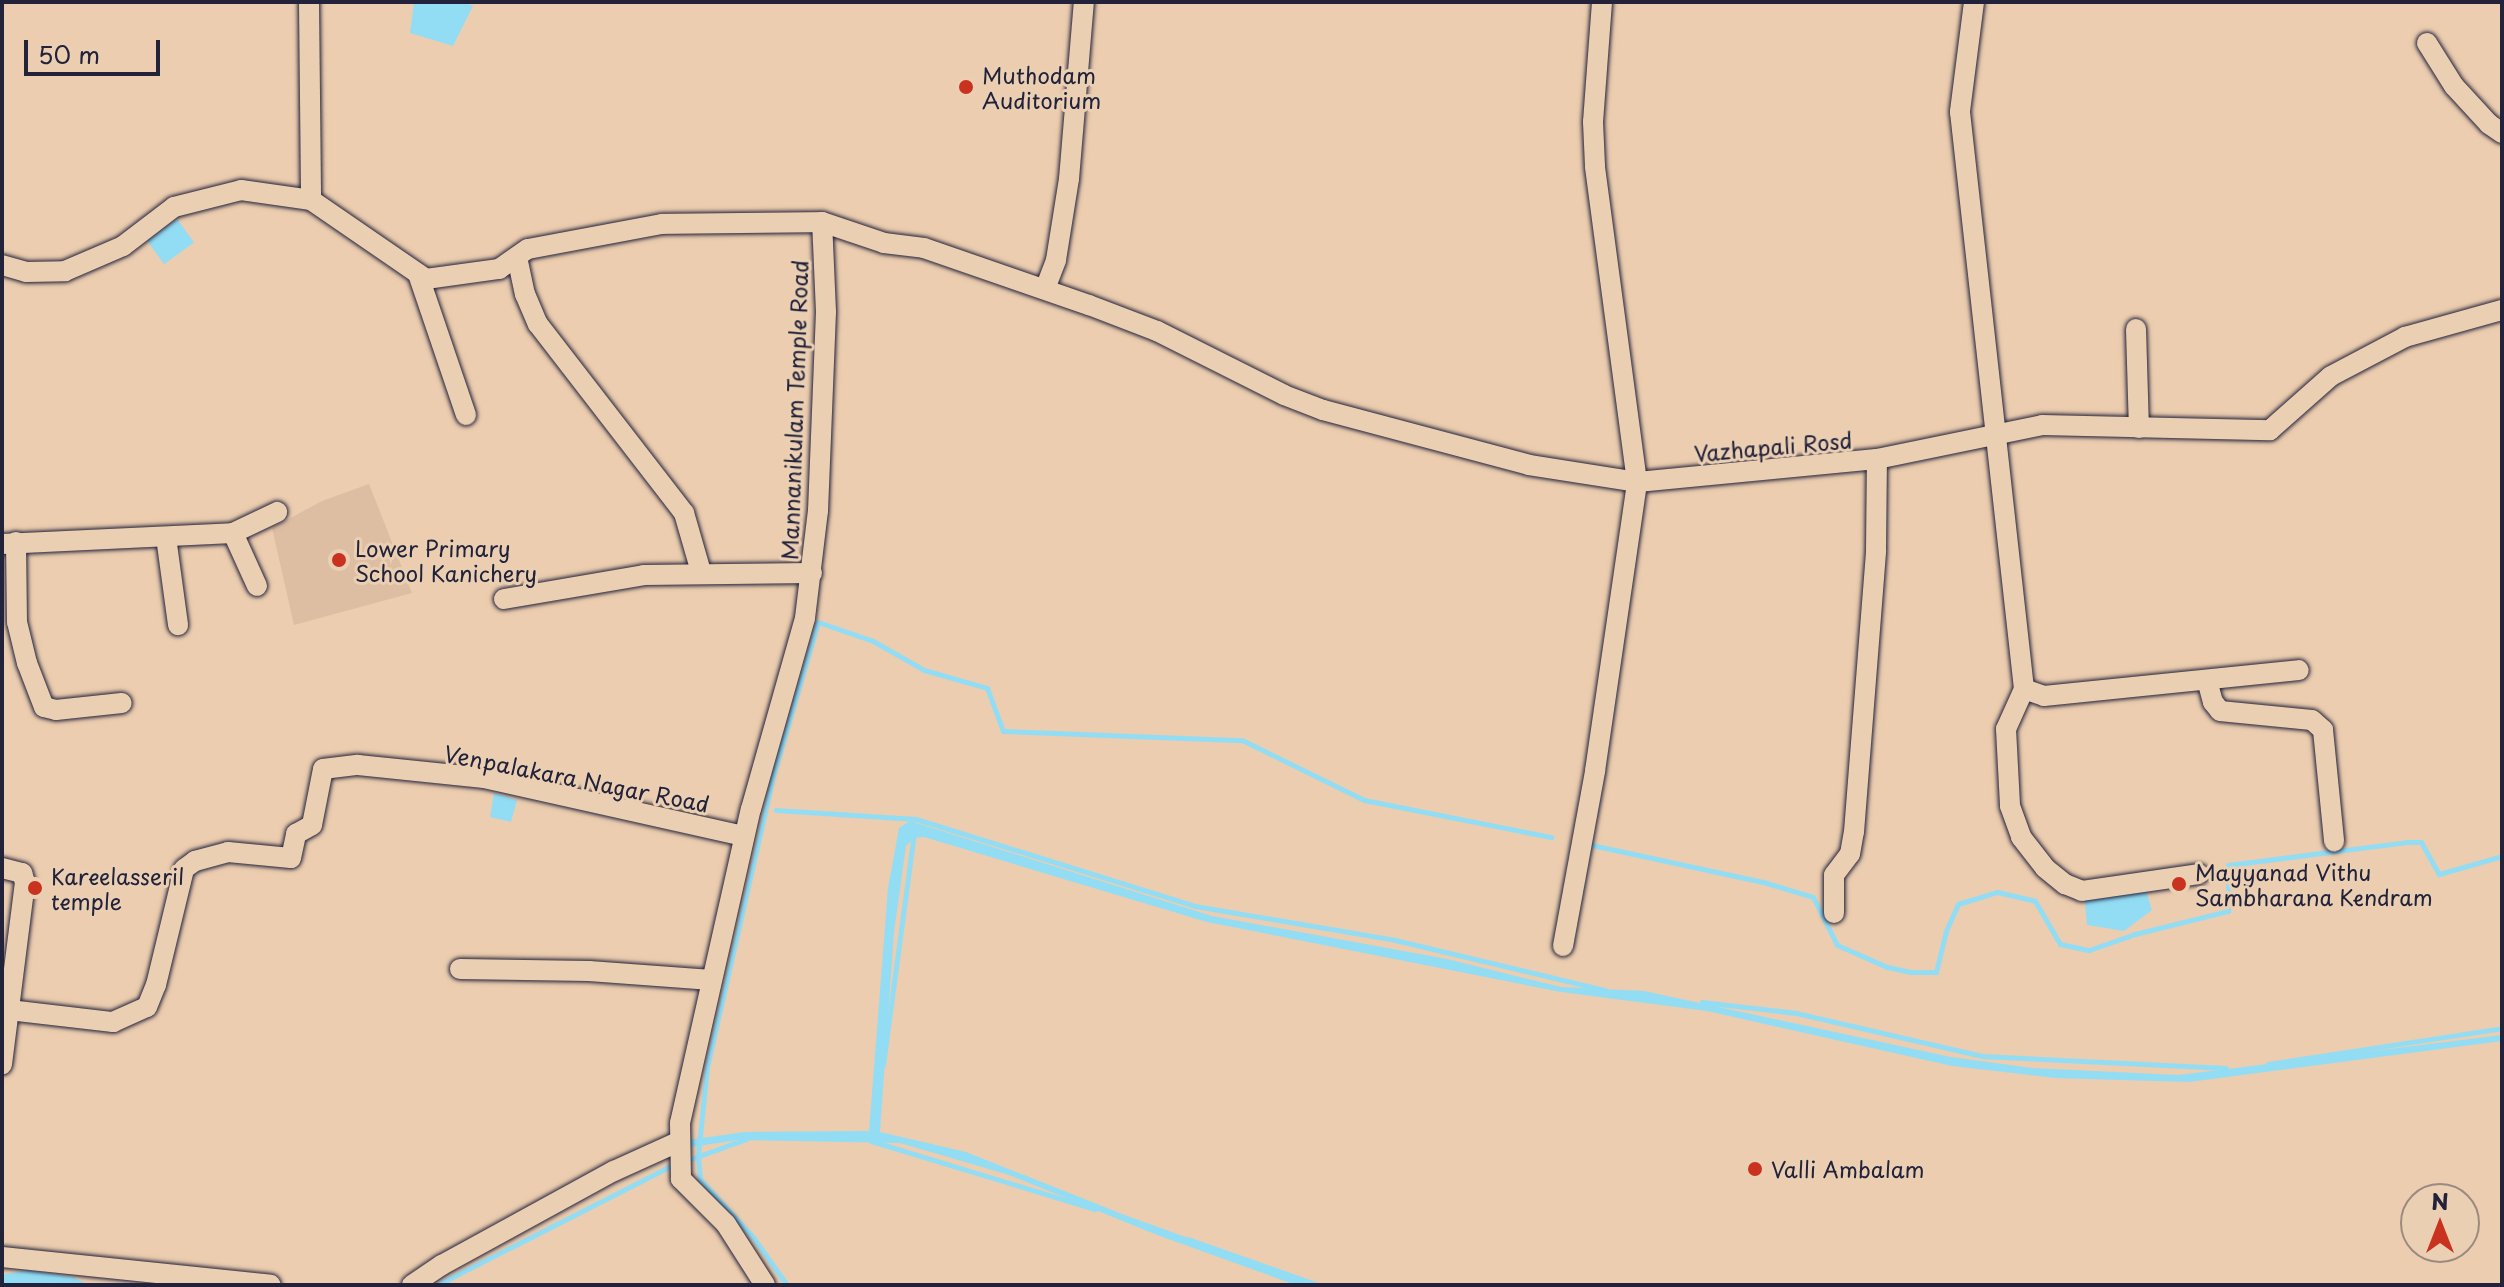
<!DOCTYPE html>
<html>
<head>
<meta charset="utf-8">
<style>
  body { margin:0 }
  #map { position:relative; width:2504px; height:1287px; overflow:hidden; background:#eccdaf; font-family:"Playpen Sans",sans-serif }
  div>[style] { position:absolute }
  .built>* { inset:0; background:#ddbea3 }
  .water>* { inset:0; background:#93ddf4; transform-origin:0 0 }
  .stream>* { height:5px; margin:-2.5px; padding:0 2.5px; transform-origin:2.5px; border-radius:2.5px; background:#93ddf4 }
  .roads { filter:drop-shadow(0 0 2px #22223b) drop-shadow(0 0 2px #22223b) }
  .minor>* { height:20px; margin:-10px; padding:0 10px; transform-origin:10px; border-radius:10px; background:#ebcfb2 }
  .dots>* { width:22px; height:22px; translate:-50% -50%; box-sizing:border-box; border:4px solid #ebcfb2; border-radius:50% }
  span { translate:-50% -50%; white-space:nowrap; text-align:center; line-height:1.15; -webkit-text-stroke:6px #ebcfb2; paint-order:stroke }
  .poi-label { font-size:22px; color:#22223b }
  .left { translate:0 -50%; text-align:left }
  .street-label { font-size:22px; color:#22223b }
  .frame { position:absolute; inset:0; border:4px solid #22223b; pointer-events:none }
  .north { position:absolute; left:2400px; top:1183px; width:80px; height:80px; box-sizing:border-box; background:#ebcfb2; border:2px solid #9b8a82; border-radius:50%; rotate:0deg; font-size:22px; font-weight:700; line-height:32px; text-align:center; color:#22223b }
  .north::after { content:''; display:block; margin:auto; width:28px; height:36px; background:#c8321e; clip-path:polygon(50% 0,100% 100%,50% 72%,0 100%) }
  .scale { position:absolute; left:24px; top:40px; width:136px; height:36px; box-sizing:border-box; border:4px solid #22223b; border-top:0; padding-left:10px; font-size:24px; line-height:28px; white-space:nowrap; color:#22223b; -webkit-text-stroke:6px #ebcfb2; paint-order:stroke }
</style>
</head>
<body>
<div id="map">
  <div class="built">
    <i style="clip-path:polygon(369px 484px,412px 593px,294px 625px,272px 528px,322px 501px)"></i>
  </div>
  <div class="water">
    <i style="clip-path:polygon(414px 2px,463px 2px,473px 6px,453px 46px,410px 33px)"></i>
    <i style="left:177px;top:219px;width:29px;height:37px;rotate:54deg"></i>
    <i style="clip-path:polygon(494px 793px,517px 800px,511px 822px,490px 817px)"></i>
    <i style="clip-path:polygon(910px 821px,1212px 916px,1447px 959px,1561px 987px,1644px 991px,1951px 1057px,2032px 1068px,2178px 1075px,2502px 1035px,2502px 1041px,2189px 1082px,2055px 1078px,1952px 1066px,1707px 1011px,1561px 992px,1207px 922px,924px 837px,914px 838px,906px 846px,894px 932px,880px 1132px,966px 1152px,1122px 1214px,1318px 1285px,1296px 1285px,1157px 1235px,1009px 1175px,900px 1143px,739px 1140px,684px 1148px,680px 1141px,745px 1132px,869px 1131px,888px 888px,899px 828px)"></i>
    <i style="clip-path:polygon(2144px 884px,2152px 910px,2124px 931px,2087px 925px,2084px 893px)"></i>
    <i style="clip-path:polygon(27px 1270px,73px 1277px,89px 1285px,2px 1285px,2px 1275px)"></i>
  </div>
  <div class="stream">
    <i style="left:776px;top:810px;width:140px;rotate:3.7deg"></i>
    <i style="left:916px;top:819px;width:292px;rotate:17.3deg"></i>
    <i style="left:1195px;top:906px;width:203px;rotate:9.6deg"></i>
    <i style="left:1395px;top:940px;width:216px;rotate:13.4deg"></i>
    <i style="left:1587px;top:844px;width:180px;rotate:12.2deg"></i>
    <i style="left:1763px;top:882px;width:52px;rotate:16.7deg"></i>
    <i style="left:1813px;top:897px;width:54px;rotate:63.4deg"></i>
    <i style="left:1837px;top:945px;width:55px;rotate:23.7deg"></i>
    <i style="left:1887px;top:967px;width:24px;rotate:12deg"></i>
    <i style="left:1910px;top:972px;width:26px"></i>
    <i style="left:1936px;top:972px;width:42px;rotate:-76.3deg"></i>
    <i style="left:1946px;top:931px;width:30px;rotate:-66deg"></i>
    <i style="left:1958px;top:904px;width:41px;rotate:-17.1deg"></i>
    <i style="left:1997px;top:892px;width:39px;rotate:13deg"></i>
    <i style="left:2035px;top:901px;width:50px;rotate:59.8deg"></i>
    <i style="left:2060px;top:944px;width:30px;rotate:12deg"></i>
    <i style="left:2089px;top:950px;width:49px;rotate:-19.2deg"></i>
    <i style="left:2135px;top:934px;width:96px;rotate:-13.9deg"></i>
    <i style="left:2228px;top:911px;width:46px;rotate:-90deg"></i>
    <i style="left:2228px;top:865px;width:180px;rotate:-7.3deg"></i>
    <i style="left:2407px;top:842px;width:14px"></i>
    <i style="left:2421px;top:842px;width:37px;rotate:61deg"></i>
    <i style="left:2439px;top:874px;width:66px;rotate:-15.9deg"></i>
    <i style="left:1702px;top:1002px;width:95px;rotate:6.7deg"></i>
    <i style="left:1796px;top:1013px;width:191px;rotate:13deg"></i>
    <i style="left:1982px;top:1056px;width:244px;rotate:2.8deg"></i>
    <i style="left:2268px;top:1064px;width:237px;rotate:-8.7deg"></i>
    <i style="left:883px;top:1065px;width:234px;rotate:-82.4deg"></i>
    <i style="left:871px;top:1141px;width:234px;rotate:16.9deg"></i>
    <i style="left:688px;top:1160px;width:62px;rotate:-19.9deg"></i>
    <i style="left:1188px;top:1239px;width:138px;rotate:19.5deg"></i>
    <i style="left:437px;top:1285px;width:266px;rotate:-27deg"></i>
    <i style="left:787px;top:1285px;width:59px;rotate:-125.3deg"></i>
    <i style="left:753px;top:1237px;width:79px;rotate:-132.4deg"></i>
    <i style="left:700px;top:1179px;width:23px;rotate:-95deg"></i>
    <i style="left:698px;top:1156px;width:89px;rotate:-84.2deg"></i>
    <i style="left:707px;top:1067px;width:302px;rotate:-77.2deg"></i>
    <i style="left:774px;top:773px;width:157px;rotate:-73.8deg"></i>
    <i style="left:818px;top:622px;width:58px;rotate:19.1deg"></i>
    <i style="left:873px;top:641px;width:59px;rotate:29.6deg"></i>
    <i style="left:924px;top:670px;width:66px;rotate:15.9deg"></i>
    <i style="left:987px;top:688px;width:46px;rotate:69.6deg"></i>
    <i style="left:1003px;top:731px;width:239px;rotate:2.2deg"></i>
    <i style="left:1242px;top:740px;width:136px;rotate:26.2deg"></i>
    <i style="left:1364px;top:800px;width:191px;rotate:11.2deg"></i>
  </div>
  <div class="roads">
    <div class="minor">
      <i style="left:309px;top:2px;width:198px;rotate:89.4deg"></i>
      <i style="left:1974px;top:2px;width:111px;rotate:97.3deg"></i>
      <i style="left:1960px;top:112px;width:581px;rotate:83.67deg"></i>
      <i style="left:2024px;top:689px;width:21px;rotate:19deg"></i>
      <i style="left:2044px;top:696px;width:256px;rotate:-5.8deg"></i>
      <i style="left:2427px;top:43px;width:51px;rotate:57.9deg"></i>
      <i style="left:2454px;top:86px;width:52px;rotate:47.4deg"></i>
      <i style="left:2489px;top:124px;width:16px;rotate:35deg"></i>
      <i style="left:517px;top:257px;width:38px;rotate:78deg"></i>
      <i style="left:525px;top:294px;width:33px;rotate:67deg"></i>
      <i style="left:538px;top:324px;width:239px;rotate:52.3deg"></i>
      <i style="left:684px;top:513px;width:61px;rotate:73.9deg"></i>
      <i style="left:2px;top:265px;width:25px;rotate:16deg"></i>
      <i style="left:26px;top:272px;width:39px;rotate:-1deg"></i>
      <i style="left:65px;top:271px;width:63px;rotate:-23.3deg"></i>
      <i style="left:123px;top:246px;width:64px;rotate:-37.4deg"></i>
      <i style="left:174px;top:207px;width:69px;rotate:-14.2deg"></i>
      <i style="left:241px;top:190px;width:71px;rotate:8.1deg"></i>
      <i style="left:311px;top:200px;width:140px;rotate:34.5deg"></i>
      <i style="left:426px;top:279px;width:74px;rotate:-7.8deg"></i>
      <i style="left:499px;top:269px;width:35px;rotate:-35deg"></i>
      <i style="left:528px;top:249px;width:136px;rotate:-10.6deg"></i>
      <i style="left:662px;top:224px;width:160px;rotate:-0.7deg"></i>
      <i style="left:418px;top:274px;width:149px;rotate:71.2deg"></i>
      <i style="left:1045px;top:289px;width:31px;rotate:-69deg"></i>
      <i style="left:1056px;top:260px;width:82px;rotate:-80.9deg"></i>
      <i style="left:1069px;top:179px;width:178px;rotate:-85.2deg"></i>
      <i style="left:2136px;top:329px;width:99px;rotate:88.3deg"></i>
      <i style="left:233px;top:533px;width:58px;rotate:65.6deg"></i>
      <i style="left:166px;top:537px;width:89px;rotate:82.2deg"></i>
      <i style="left:16px;top:542px;width:80px;rotate:89.3deg"></i>
      <i style="left:17px;top:622px;width:42px;rotate:76.3deg"></i>
      <i style="left:27px;top:663px;width:47px;rotate:68.9deg"></i>
      <i style="left:44px;top:707px;width:12px;rotate:14deg"></i>
      <i style="left:56px;top:710px;width:66px;rotate:-6.1deg"></i>
      <i style="left:2px;top:544px;width:231px;rotate:-2.7deg"></i>
      <i style="left:233px;top:533px;width:49px;rotate:-25.5deg"></i>
      <i style="left:504px;top:599px;width:142px;rotate:-9.7deg"></i>
      <i style="left:644px;top:575px;width:168px;rotate:-0.7deg"></i>
      <i style="left:2207px;top:680px;width:23px;rotate:75deg"></i>
      <i style="left:2213px;top:702px;width:11px;rotate:52deg"></i>
      <i style="left:2220px;top:711px;width:92px;rotate:5.6deg"></i>
      <i style="left:2312px;top:720px;width:15px;rotate:42deg"></i>
      <i style="left:2323px;top:730px;width:112px;rotate:84.3deg"></i>
      <i style="left:2024px;top:689px;width:44px;rotate:114.2deg"></i>
      <i style="left:2006px;top:729px;width:77px;rotate:87deg"></i>
      <i style="left:2010px;top:806px;width:33px;rotate:70deg"></i>
      <i style="left:2021px;top:837px;width:39px;rotate:52deg"></i>
      <i style="left:2045px;top:868px;width:26px;rotate:39deg"></i>
      <i style="left:2065px;top:884px;width:18px;rotate:22deg"></i>
      <i style="left:2082px;top:891px;width:118px;rotate:-8.3deg"></i>
      <i style="left:2px;top:868px;width:21px;rotate:14deg"></i>
      <i style="left:22px;top:873px;width:9px;rotate:72deg"></i>
      <i style="left:25px;top:882px;width:184px;rotate:97.2deg"></i>
      <i style="left:1834px;top:913px;width:38px;rotate:-90deg"></i>
      <i style="left:1834px;top:875px;width:26px;rotate:-53deg"></i>
      <i style="left:1850px;top:854px;width:22px;rotate:-80deg"></i>
      <i style="left:1854px;top:832px;width:283px;rotate:-85.5deg"></i>
      <i style="left:1876px;top:550px;width:91px;rotate:-89.4deg"></i>
      <i style="left:1563px;top:946px;width:178px;rotate:-79.6deg"></i>
      <i style="left:1595px;top:771px;width:292px;rotate:-81.7deg"></i>
      <i style="left:1637px;top:482px;width:319px;rotate:-97.6deg"></i>
      <i style="left:1595px;top:166px;width:44px;rotate:-92.6deg"></i>
      <i style="left:1593px;top:122px;width:120px;rotate:-85.7deg"></i>
      <i style="left:460px;top:969px;width:129px;rotate:0.9deg"></i>
      <i style="left:589px;top:971px;width:123px;rotate:4.2deg"></i>
      <i style="left:9px;top:1010px;width:105px;rotate:6.6deg"></i>
      <i style="left:113px;top:1022px;width:37px;rotate:-24deg"></i>
      <i style="left:147px;top:1007px;width:24px;rotate:-68deg"></i>
      <i style="left:156px;top:985px;width:119px;rotate:-76.4deg"></i>
      <i style="left:184px;top:869px;width:14px;rotate:-36deg"></i>
      <i style="left:195px;top:861px;width:34px;rotate:-15deg"></i>
      <i style="left:228px;top:852px;width:63px;rotate:5.4deg"></i>
      <i style="left:291px;top:858px;width:25px;rotate:-78deg"></i>
      <i style="left:296px;top:834px;width:18px;rotate:-29deg"></i>
      <i style="left:312px;top:825px;width:57px;rotate:-78.9deg"></i>
      <i style="left:323px;top:769px;width:35px;rotate:-7deg"></i>
      <i style="left:358px;top:765px;width:127px;rotate:5.9deg"></i>
      <i style="left:484px;top:778px;width:266px;rotate:12.6deg"></i>
      <i style="left:2px;top:1257px;width:270px;rotate:5.9deg"></i>
      <i style="left:412px;top:1285px;width:36px;rotate:-34deg"></i>
      <i style="left:442px;top:1265px;width:196px;rotate:-28.7deg"></i>
      <i style="left:614px;top:1171px;width:72px;rotate:-24.4deg"></i>
      <i style="left:765px;top:1285px;width:72px;rotate:-122.6deg"></i>
      <i style="left:726px;top:1224px;width:64px;rotate:-135deg"></i>
      <i style="left:681px;top:1179px;width:56px;rotate:-91deg"></i>
      <i style="left:680px;top:1123px;width:322px;rotate:-77.3deg"></i>
      <i style="left:751px;top:809px;width:198px;rotate:-74.2deg"></i>
      <i style="left:805px;top:618px;width:108px;rotate:-83.1deg"></i>
      <i style="left:818px;top:511px;width:199px;rotate:-87.7deg"></i>
      <i style="left:826px;top:312px;width:90px;rotate:-92.5deg"></i>
      <i style="left:822px;top:222px;width:65px;rotate:18.7deg"></i>
      <i style="left:884px;top:243px;width:40px;rotate:7.1deg"></i>
      <i style="left:924px;top:248px;width:175px;rotate:19.1deg"></i>
      <i style="left:1089px;top:305px;width:73px;rotate:20.9deg"></i>
      <i style="left:1157px;top:331px;width:142px;rotate:26.7deg"></i>
      <i style="left:1284px;top:395px;width:42px;rotate:21deg"></i>
      <i style="left:1323px;top:410px;width:213px;rotate:14.9deg"></i>
      <i style="left:1529px;top:465px;width:109px;rotate:8.9deg"></i>
      <i style="left:1637px;top:482px;width:241px;rotate:-5.5deg"></i>
      <i style="left:1877px;top:459px;width:168px;rotate:-11.6deg"></i>
      <i style="left:2042px;top:425px;width:228px;rotate:1.3deg"></i>
      <i style="left:2270px;top:430px;width:81px;rotate:-41.5deg"></i>
      <i style="left:2331px;top:376px;width:84px;rotate:-27.8deg"></i>
      <i style="left:2405px;top:337px;width:101px;rotate:-15.6deg"></i>
    </div>
  </div>
  <div class="dots">
    <i style="left:966px;top:87px;background:#c8321e"></i>
    <i style="left:339px;top:560px;background:#c8321e"></i>
    <i style="left:2179px;top:884px;background:#c8321e"></i>
    <i style="left:35px;top:888px;background:#c8321e"></i>
    <i style="left:1755px;top:1169px;background:#c8321e"></i>
  </div>
  <div class="poi-label">
    <span class="left" style="left:982px;top:87px">Muthodam<br>Auditorium</span>
    <span class="left" style="left:355px;top:560px">Lower Primary<br>School Kanichery</span>
    <span class="left" style="left:2195px;top:884px">Mayyanad Vithu<br>Sambharana Kendram</span>
    <span class="left" style="left:51px;top:888px">Kareelasseril<br>temple</span>
    <span class="left" style="left:1771px;top:1169px">Valli Ambalam</span>
  </div>
  <div class="street-label">
    <span style="left:794px;top:410px;rotate:-88deg">Mannanikulam Temple Road</span>
    <span style="left:1773px;top:446px;rotate:-5deg">Vazhapali Rosd</span>
    <span style="left:577px;top:778px;rotate:11deg">Venpalakara Nagar Road</span>
  </div>
  <div class="frame"></div>
  <div class="north">N</div>
  <div class="scale">50 m</div>
</div>
</body>
</html>
